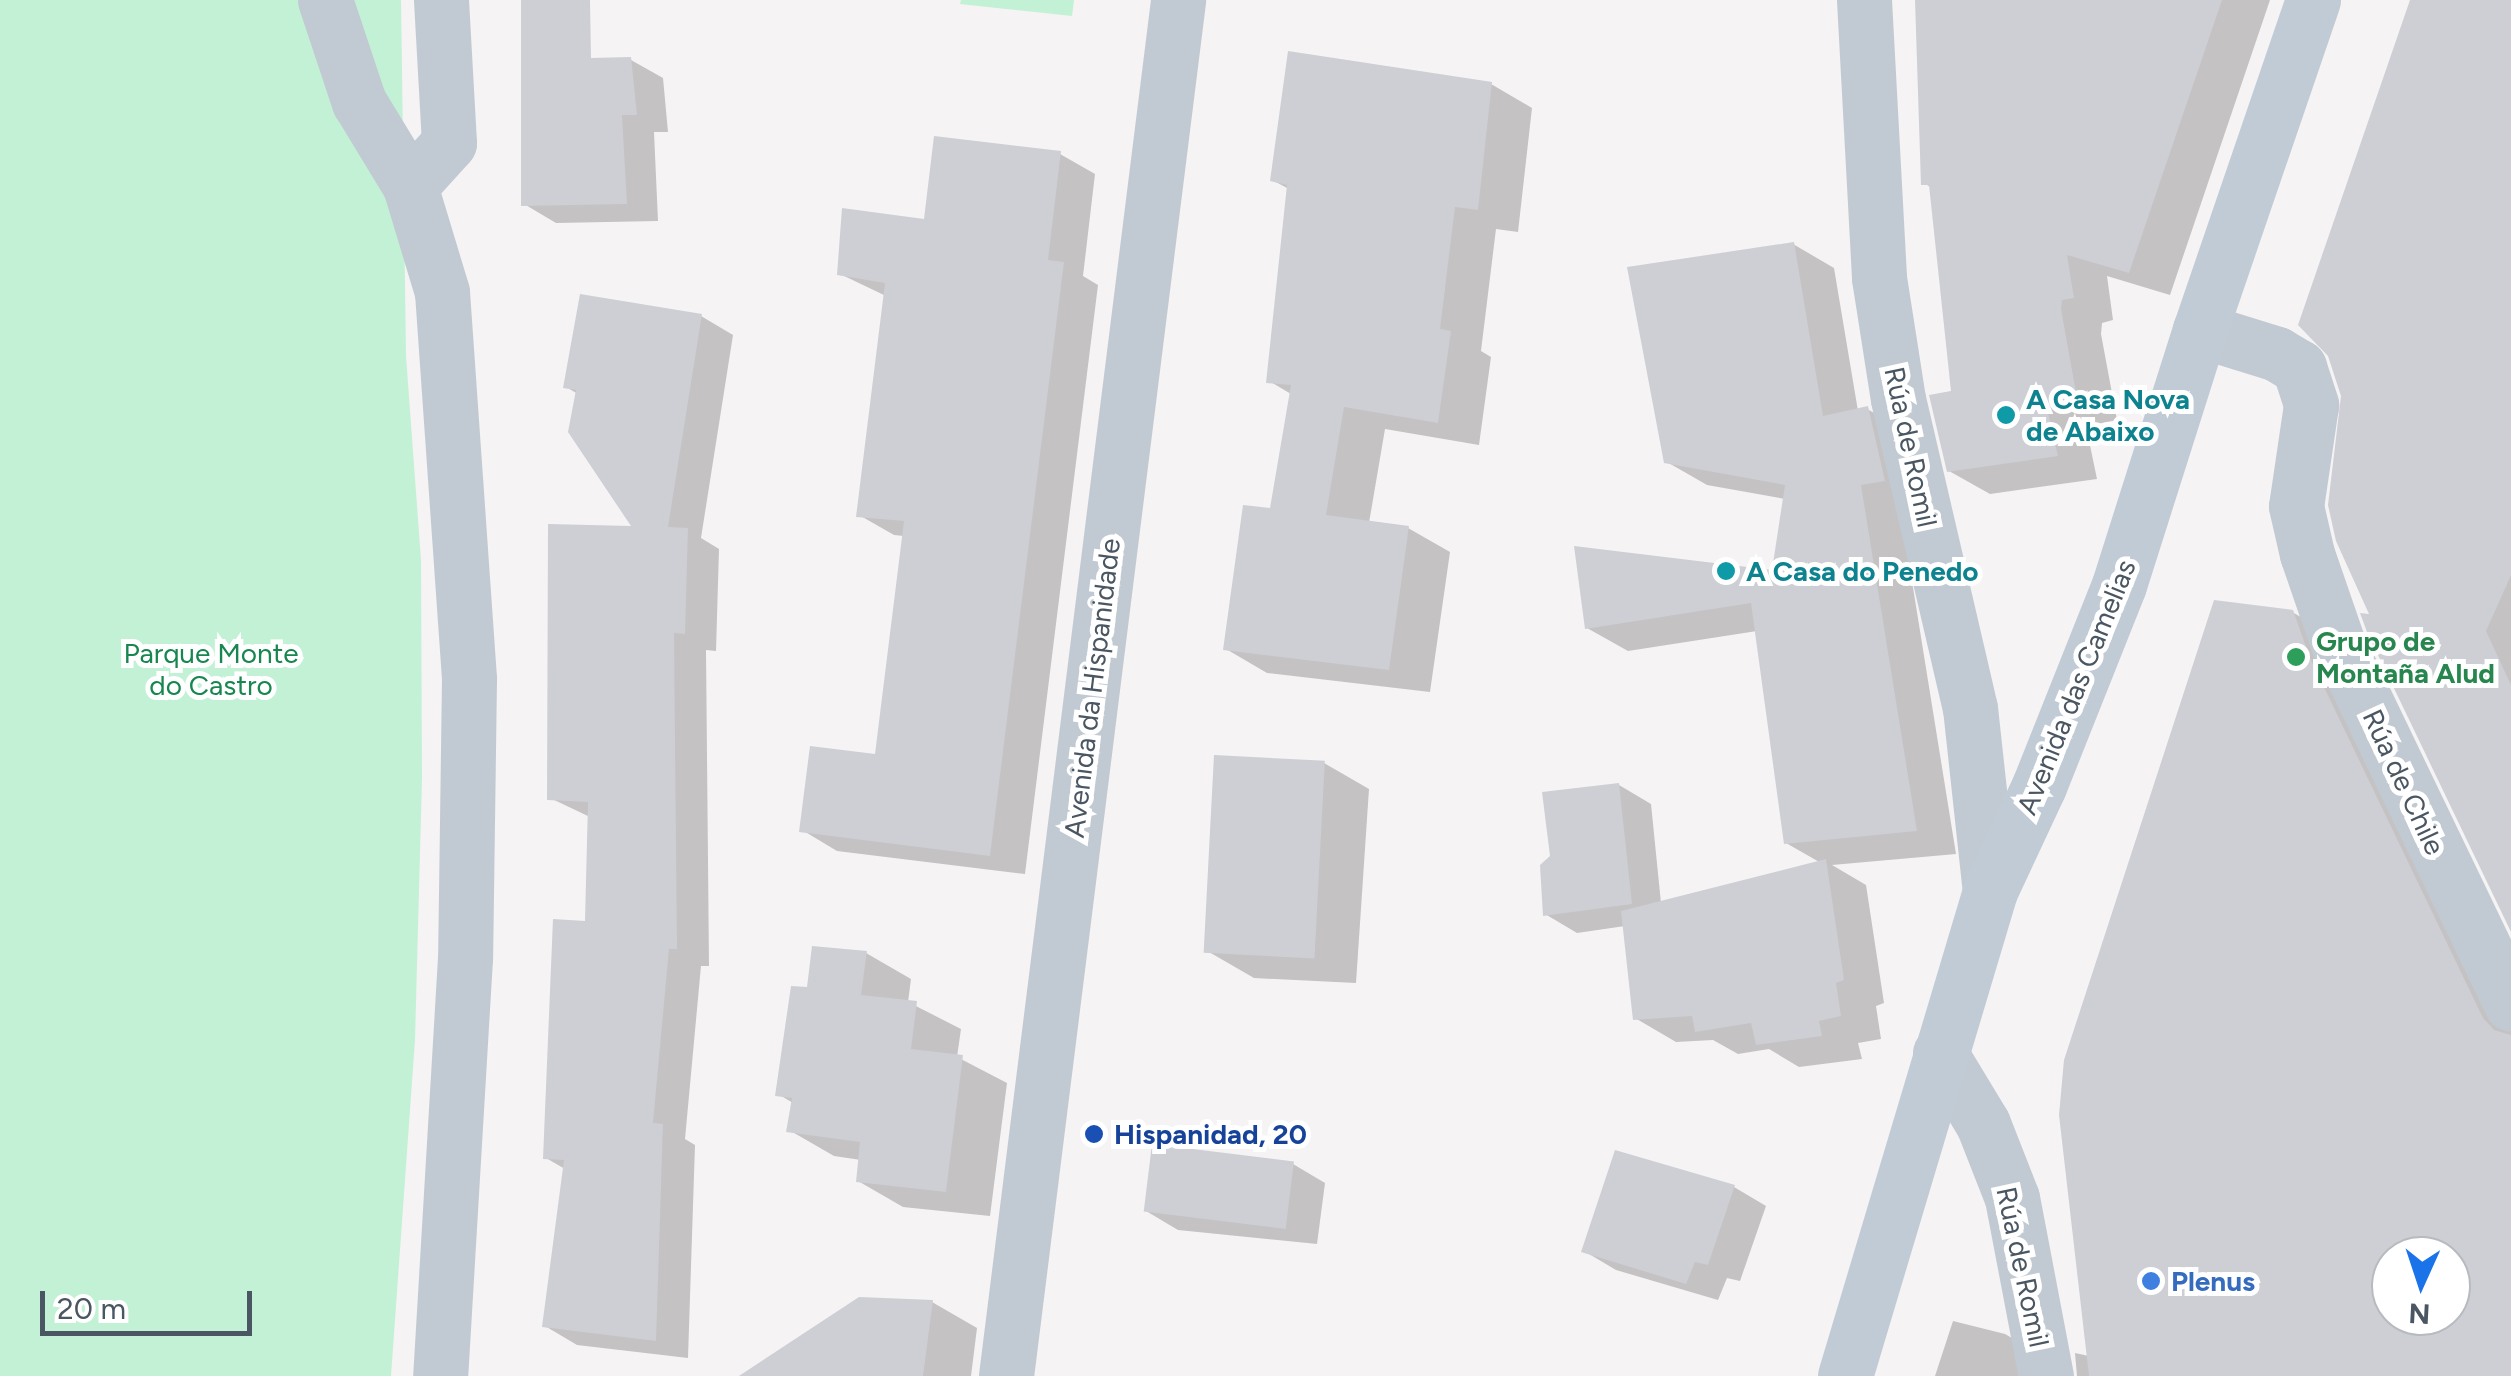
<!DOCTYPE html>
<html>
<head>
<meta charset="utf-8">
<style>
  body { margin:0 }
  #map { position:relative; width:2511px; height:1376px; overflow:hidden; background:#f5f3f3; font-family:Figtree,sans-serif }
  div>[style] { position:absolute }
  .green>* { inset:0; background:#c3f1d5 }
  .shadow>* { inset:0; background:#0003 }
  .building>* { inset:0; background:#cdcfd5; transform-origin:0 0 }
  .street>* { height:55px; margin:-27.5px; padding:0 27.5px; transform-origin:27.5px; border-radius:27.5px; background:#c1cad2 }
  .secondary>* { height:55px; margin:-27.5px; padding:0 27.5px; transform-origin:27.5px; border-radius:27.5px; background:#c1cbd6 }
  .dots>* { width:28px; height:28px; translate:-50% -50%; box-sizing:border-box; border:5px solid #fff; border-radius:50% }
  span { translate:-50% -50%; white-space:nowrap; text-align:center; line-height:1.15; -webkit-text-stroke:10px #fff; paint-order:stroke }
  .culture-label { font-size:28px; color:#0d838f; font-weight:700 }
  .left { translate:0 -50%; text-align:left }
  .street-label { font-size:28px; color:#4a5661 }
  .leisure-label { font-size:28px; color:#27864d; font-weight:700 }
  .park-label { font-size:28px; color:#17864f }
  .transit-label { font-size:28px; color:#164399; font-weight:700 }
  .shop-label { font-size:28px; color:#366cbe; font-weight:700 }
  .north { position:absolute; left:2371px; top:1236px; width:100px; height:100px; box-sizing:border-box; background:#fff; border:2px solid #b7bbc0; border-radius:50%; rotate:183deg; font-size:28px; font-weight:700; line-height:40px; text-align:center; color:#4a5661 }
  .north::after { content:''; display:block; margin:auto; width:35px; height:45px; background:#1a73e8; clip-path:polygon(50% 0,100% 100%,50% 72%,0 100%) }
  .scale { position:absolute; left:40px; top:1291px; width:212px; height:45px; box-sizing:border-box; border:5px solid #4a5661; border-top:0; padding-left:12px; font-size:30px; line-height:35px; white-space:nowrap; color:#4a5661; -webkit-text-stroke:8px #fff; paint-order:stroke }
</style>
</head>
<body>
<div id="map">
  <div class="green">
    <i style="clip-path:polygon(0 0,401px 0,406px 356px,421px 560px,422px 778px,415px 1040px,391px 1376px,0 1376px)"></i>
    <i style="clip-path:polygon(961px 0,1074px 0,1072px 16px,960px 4px)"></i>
  </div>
  <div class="shadow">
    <i style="clip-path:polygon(1918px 0,2270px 0,2170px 295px,2107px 276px,2113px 320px,2102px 323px,2101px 334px,2117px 420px,2086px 426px,2097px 479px,1990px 494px,1949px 471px,1953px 393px,1932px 188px,1924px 183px)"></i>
    <i style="clip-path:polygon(2412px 0,2511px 0,2511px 925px,2373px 616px)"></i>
    <i style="clip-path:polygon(631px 60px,663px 78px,668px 132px,654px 132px,658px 221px,556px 223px,524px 204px)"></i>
    <i style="clip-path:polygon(1491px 84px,1532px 108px,1518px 232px,1496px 229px,1481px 351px,1491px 357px,1479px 445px,1385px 429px,1369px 523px,1408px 528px,1450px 552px,1430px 692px,1267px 673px,1226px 649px,1272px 511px,1291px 394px,1269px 381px,1289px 189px,1272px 180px)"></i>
    <i style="clip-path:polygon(1060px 154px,1095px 174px,1083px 276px,1098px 285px,1025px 874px,837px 851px,802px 830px,877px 757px,904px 536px,894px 535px,859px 515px,886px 296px,840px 274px,927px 222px)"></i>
    <i style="clip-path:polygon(1793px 244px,1834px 268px,1858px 411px,1867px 409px,1908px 432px,1900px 507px,1956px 854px,1832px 865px,1866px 885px,1884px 1003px,1876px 1006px,1881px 1039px,1858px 1043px,1862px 1059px,1799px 1067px,1769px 1049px,1738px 1054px,1713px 1040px,1676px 1042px,1635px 1018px,1625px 926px,1577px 933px,1545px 914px,1619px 785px,1651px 804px,1661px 903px,1821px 863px,1786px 843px,1757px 631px,1628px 651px,1587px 628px,1774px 573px,1785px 499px,1707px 485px,1667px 462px)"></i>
    <i style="clip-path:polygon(701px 316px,733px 335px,701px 538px,719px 549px,716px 651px,706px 650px,709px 966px,701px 966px,685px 1139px,695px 1145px,688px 1358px,577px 1345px,545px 1326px,565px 1169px,546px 1158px,588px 924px,590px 817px,550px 798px,636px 529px,578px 394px,566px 387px)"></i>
    <i style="clip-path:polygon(evenodd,2292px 612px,2336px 637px,2511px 1014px,2511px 1376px,2077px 1376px,2075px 1353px,2089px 1356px,2292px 612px,2391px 1256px,2451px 1256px,2451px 1316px,2391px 1316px,2391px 1256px)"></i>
    <i style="clip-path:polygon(1324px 763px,1369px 789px,1356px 983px,1254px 978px,1209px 952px)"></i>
    <i style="clip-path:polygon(866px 953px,911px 979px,908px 1002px,961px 1029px,957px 1057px,1007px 1083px,990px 1216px,903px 1207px,858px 1181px,861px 1160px,834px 1156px,789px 1130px,793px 1103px,778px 1094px,809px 989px)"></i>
    <i style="clip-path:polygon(1293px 1164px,1325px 1183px,1317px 1244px,1178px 1230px,1146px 1211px)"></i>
    <i style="clip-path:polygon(1734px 1187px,1766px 1206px,1740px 1281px,1727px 1278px,1718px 1300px,1616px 1270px,1584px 1251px)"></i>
    <i style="clip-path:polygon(932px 1302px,977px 1328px,971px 1376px,744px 1376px)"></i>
    <i style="clip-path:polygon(1953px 1321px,2005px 1334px,2048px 1359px,2052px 1376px,1935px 1376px)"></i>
  </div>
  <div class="building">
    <i style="clip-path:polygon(521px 0,590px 0,591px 58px,631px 57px,637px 115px,622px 115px,627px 204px,521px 206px)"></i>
    <i style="clip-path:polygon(1915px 0,2222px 0,2129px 273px,2067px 255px,2074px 298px,2062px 300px,2061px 309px,2077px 398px,2046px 404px,2058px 456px,1947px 472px,1929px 395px,1951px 391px,1929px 185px,1921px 185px)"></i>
    <i style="clip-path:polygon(2410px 0,2511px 0,2511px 575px,2486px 631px,2511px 685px,2511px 932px,2367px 632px,2360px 613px,2369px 614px,2336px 541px,2328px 505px,2341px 396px,2328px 356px,2298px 325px)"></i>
    <i style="clip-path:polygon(1288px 51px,1492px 82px,1478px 210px,1455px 207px,1440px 329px,1451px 331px,1438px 423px,1344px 407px,1326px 515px,1409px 526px,1389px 670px,1223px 650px,1243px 505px,1270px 508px,1291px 385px,1266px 383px,1287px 185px,1270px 181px)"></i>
    <i style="clip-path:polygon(934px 136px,1061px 151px,1048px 260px,1064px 262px,990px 856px,799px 832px,810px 746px,875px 754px,904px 521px,856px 517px,885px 283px,837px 275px,842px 208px,924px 219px)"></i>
    <i style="clip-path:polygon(1794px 242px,1823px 416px,1868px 406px,1885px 481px,1861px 485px,1917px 831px,1784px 844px,1751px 603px,1585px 629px,1574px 546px,1772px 570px,1785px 485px,1664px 463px,1627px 267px)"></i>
    <i style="clip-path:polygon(580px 294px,702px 314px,668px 527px,688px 528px,685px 634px,674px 633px,677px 949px,669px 949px,653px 1123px,663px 1124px,656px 1341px,542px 1327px,564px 1160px,543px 1159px,553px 919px,585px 921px,588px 802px,547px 800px,548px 524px,631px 526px,568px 432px,576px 390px,563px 388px)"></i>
    <i style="clip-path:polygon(evenodd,2214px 600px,2293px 610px,2310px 658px,2483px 1018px,2494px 1030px,2511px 1035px,2511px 1376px,2089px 1376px,2059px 1115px,2064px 1060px,2214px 600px,2391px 1256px,2451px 1256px,2451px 1316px,2391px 1316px,2391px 1256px)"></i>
    <i style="left:1214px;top:755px;width:111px;height:198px;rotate:3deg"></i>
    <i style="clip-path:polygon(1619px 783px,1632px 904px,1543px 916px,1540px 865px,1550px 856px,1542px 792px)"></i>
    <i style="clip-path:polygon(1826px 859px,1844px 980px,1836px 983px,1841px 1016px,1819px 1021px,1822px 1036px,1756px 1045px,1751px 1023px,1695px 1032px,1692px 1016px,1633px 1020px,1621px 911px)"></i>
    <i style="clip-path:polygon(812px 946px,867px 951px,861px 995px,917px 1001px,911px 1049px,963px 1055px,946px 1192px,856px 1182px,860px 1142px,786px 1132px,792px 1098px,775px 1096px,791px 986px,807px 987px)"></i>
    <i style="left:1152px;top:1144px;width:143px;height:68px;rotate:7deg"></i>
    <i style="clip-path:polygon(1615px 1150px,1735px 1185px,1708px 1265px,1695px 1262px,1686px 1284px,1581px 1252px)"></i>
    <i style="clip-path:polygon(859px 1297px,933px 1300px,923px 1376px,739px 1376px)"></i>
  </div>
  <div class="street">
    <i style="left:325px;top:0;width:108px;rotate:71.6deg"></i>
    <i style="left:359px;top:102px;width:98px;rotate:58.7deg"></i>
    <i style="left:410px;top:186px;width:111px;rotate:73.2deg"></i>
    <i style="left:442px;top:292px;width:388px;rotate:86deg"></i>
    <i style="left:469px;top:679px;width:279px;rotate:90.8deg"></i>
    <i style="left:465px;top:958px;width:419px;rotate:93.4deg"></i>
    <i style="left:1864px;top:0;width:278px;rotate:86.9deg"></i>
    <i style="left:1879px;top:278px;width:122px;rotate:81.1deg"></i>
    <i style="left:1898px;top:399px;width:317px;rotate:76.9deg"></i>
    <i style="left:1970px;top:708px;width:184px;rotate:83.8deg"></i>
    <i style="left:410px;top:186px;width:58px;rotate:-47.8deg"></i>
    <i style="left:449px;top:143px;width:143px;rotate:-93.2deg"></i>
    <i style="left:2200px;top:330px;width:81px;rotate:17.3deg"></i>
    <i style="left:2277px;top:354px;width:26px;rotate:31deg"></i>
    <i style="left:2299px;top:367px;width:40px;rotate:72deg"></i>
    <i style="left:2311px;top:405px;width:102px;rotate:98.4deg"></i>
    <i style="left:2296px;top:506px;width:49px;rotate:77.1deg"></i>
    <i style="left:2307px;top:554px;width:95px;rotate:71deg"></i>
    <i style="left:2338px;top:644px;width:399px;rotate:64.3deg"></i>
    <i style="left:1940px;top:1053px;width:83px;rotate:58.8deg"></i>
    <i style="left:1983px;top:1124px;width:79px;rotate:68.6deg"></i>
    <i style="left:2012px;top:1198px;width:181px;rotate:79.2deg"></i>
    <i style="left:1006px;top:1376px;width:1387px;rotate:-82.87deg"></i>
  </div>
  <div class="secondary">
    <i style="left:1845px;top:1376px;width:506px;rotate:-73.35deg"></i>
    <i style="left:1990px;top:891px;width:116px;rotate:-65deg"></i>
    <i style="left:2039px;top:786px;width:216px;rotate:-68.3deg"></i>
    <i style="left:2119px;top:585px;width:268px;rotate:-72.4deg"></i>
    <i style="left:2200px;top:330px;width:349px;rotate:-71.1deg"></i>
  </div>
  <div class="dots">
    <i style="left:2006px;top:415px;background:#0f9aa8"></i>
    <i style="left:1726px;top:571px;background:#0f9aa8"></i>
    <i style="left:2296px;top:657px;background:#2e9e5b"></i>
    <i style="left:1094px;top:1134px;background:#1a4fb4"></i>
    <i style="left:2151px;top:1281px;background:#3f7fe0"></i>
  </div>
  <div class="culture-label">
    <span class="left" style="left:2026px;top:415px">A Casa Nova<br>de Abaixo</span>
    <span class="left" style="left:1746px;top:571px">A Casa do Penedo</span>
  </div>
  <div class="street-label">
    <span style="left:1911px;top:447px;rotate:78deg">Rúa de Romil</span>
    <span style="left:2076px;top:687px;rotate:-68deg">Avenida das Camelias</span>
    <span style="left:1092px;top:688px;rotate:-83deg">Avenida da Hispanidade</span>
    <span style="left:2404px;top:782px;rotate:65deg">Rúa de Chile</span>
    <span style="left:2023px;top:1267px;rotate:78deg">Rúa de Romil</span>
  </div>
  <div class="leisure-label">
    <span class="left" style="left:2316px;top:657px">Grupo de<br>Montaña Alud</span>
  </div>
  <div class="park-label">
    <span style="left:211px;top:669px">Parque Monte<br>do Castro</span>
  </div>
  <div class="transit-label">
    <span class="left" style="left:1114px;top:1134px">Hispanidad, 20</span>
  </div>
  <div class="shop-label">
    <span class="left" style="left:2171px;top:1281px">Plenus</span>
  </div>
  <div class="north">N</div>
  <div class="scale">20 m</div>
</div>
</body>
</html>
